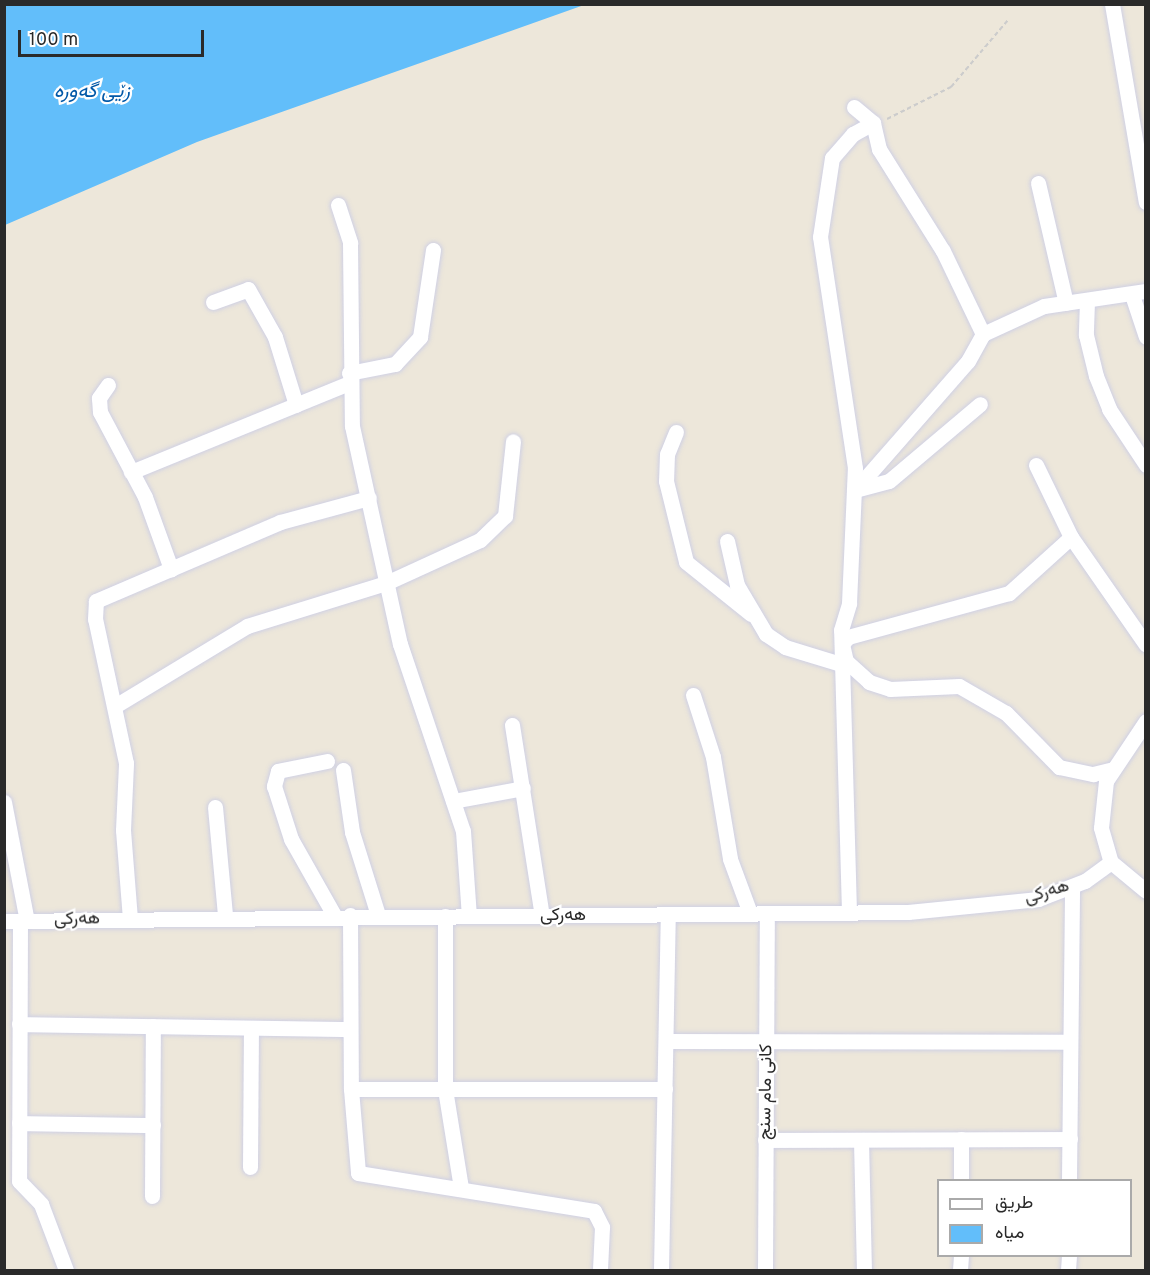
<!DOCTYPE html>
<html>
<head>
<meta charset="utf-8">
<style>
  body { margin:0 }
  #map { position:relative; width:1150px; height:1275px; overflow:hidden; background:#ede7da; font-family:Overpass,Vazirmatn,sans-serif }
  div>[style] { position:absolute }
  .water>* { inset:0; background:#62befa }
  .path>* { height:2px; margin-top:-1px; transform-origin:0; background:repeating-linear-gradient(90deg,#ccc 0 4.5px,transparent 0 7.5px) }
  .roads { filter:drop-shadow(0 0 2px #cfd0e4) drop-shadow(0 0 2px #cfd0e4) }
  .minor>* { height:15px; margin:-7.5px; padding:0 7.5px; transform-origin:7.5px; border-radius:7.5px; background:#fff }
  span { translate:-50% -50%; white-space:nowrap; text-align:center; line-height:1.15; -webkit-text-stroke:4.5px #fff; paint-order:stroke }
  .street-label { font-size:18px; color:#2a2a2a }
  .water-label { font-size:20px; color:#0158a7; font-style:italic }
  .frame { position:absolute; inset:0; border:6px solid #2a2a2a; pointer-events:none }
  .legend { position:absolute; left:937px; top:1179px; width:195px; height:78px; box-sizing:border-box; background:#fff; border:2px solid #aaa; margin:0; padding:8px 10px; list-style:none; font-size:18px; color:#2a2a2a }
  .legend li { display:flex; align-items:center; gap:12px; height:30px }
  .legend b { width:30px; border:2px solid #aaa }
  .scale { position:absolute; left:18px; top:30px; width:186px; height:27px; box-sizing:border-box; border:3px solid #2a2a2a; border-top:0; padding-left:8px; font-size:18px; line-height:21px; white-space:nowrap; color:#2a2a2a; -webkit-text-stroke:4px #fff; paint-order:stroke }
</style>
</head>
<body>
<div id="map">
  <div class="water">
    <i style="clip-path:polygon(5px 4px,584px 4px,584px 5px,197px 142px,5px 225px)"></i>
  </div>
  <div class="path">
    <i style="left:887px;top:119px;width:72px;rotate:-26.6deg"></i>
    <i style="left:951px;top:87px;width:88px;rotate:-49.6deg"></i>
  </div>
  <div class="roads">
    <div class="minor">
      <i style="left:1112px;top:4px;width:201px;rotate:80.3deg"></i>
      <i style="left:854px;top:107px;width:25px;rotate:40deg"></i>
      <i style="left:873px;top:123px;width:27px;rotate:77deg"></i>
      <i style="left:879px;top:149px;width:120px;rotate:57.9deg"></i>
      <i style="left:943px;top:251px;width:92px;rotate:64.3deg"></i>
      <i style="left:1038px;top:183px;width:123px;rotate:76.9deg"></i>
      <i style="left:338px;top:205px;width:40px;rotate:72deg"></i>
      <i style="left:350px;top:243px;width:183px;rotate:89.4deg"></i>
      <i style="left:352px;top:426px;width:223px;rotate:77.6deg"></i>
      <i style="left:400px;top:644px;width:197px;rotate:71.4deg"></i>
      <i style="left:463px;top:831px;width:85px;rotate:86deg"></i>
      <i style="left:1132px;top:295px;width:44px;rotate:71.6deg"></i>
      <i style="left:1087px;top:301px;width:34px;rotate:92deg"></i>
      <i style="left:1086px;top:335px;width:42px;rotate:76.3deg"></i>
      <i style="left:1096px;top:376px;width:35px;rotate:68deg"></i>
      <i style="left:1109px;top:409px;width:67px;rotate:56.5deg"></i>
      <i style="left:213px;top:302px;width:37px;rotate:-20deg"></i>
      <i style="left:248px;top:289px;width:55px;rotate:60.6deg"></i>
      <i style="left:275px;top:337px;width:71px;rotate:72.8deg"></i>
      <i style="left:349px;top:373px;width:47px;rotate:-11.1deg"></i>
      <i style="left:395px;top:364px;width:37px;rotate:-47deg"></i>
      <i style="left:420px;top:337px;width:88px;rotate:-81.5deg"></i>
      <i style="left:108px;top:385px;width:16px;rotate:125deg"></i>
      <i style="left:99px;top:398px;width:14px;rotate:86deg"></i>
      <i style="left:100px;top:412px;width:96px;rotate:62.1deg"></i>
      <i style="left:145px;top:497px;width:77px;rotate:70.1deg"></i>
      <i style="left:676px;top:432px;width:24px;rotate:112deg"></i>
      <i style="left:667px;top:454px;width:27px;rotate:92deg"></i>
      <i style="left:666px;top:481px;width:83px;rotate:76.1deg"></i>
      <i style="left:686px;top:562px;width:83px;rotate:38.7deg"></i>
      <i style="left:1036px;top:465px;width:80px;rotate:64.1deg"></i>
      <i style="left:1071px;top:537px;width:131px;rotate:55.2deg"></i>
      <i style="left:131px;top:472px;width:235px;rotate:-22.2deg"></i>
      <i style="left:855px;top:490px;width:171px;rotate:-48.8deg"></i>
      <i style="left:968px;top:361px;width:31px;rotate:-61deg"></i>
      <i style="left:983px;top:334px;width:67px;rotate:-24.7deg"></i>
      <i style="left:1044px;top:306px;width:103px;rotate:-8.4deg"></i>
      <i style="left:855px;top:490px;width:35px;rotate:-15deg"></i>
      <i style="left:889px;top:481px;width:119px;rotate:-40.2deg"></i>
      <i style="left:1071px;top:537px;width:84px;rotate:137.9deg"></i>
      <i style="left:1009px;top:593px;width:167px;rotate:164.7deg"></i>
      <i style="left:848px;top:637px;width:9px;rotate:131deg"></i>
      <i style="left:842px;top:644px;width:17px;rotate:77deg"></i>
      <i style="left:846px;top:661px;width:31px;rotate:42deg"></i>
      <i style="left:869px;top:682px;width:22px;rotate:18deg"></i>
      <i style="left:890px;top:689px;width:69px;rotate:-2.5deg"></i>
      <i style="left:959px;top:686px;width:54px;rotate:29.9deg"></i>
      <i style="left:1006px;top:713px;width:76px;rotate:45.5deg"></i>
      <i style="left:1059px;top:767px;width:35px;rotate:12deg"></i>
      <i style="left:1093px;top:774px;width:21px;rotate:-14deg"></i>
      <i style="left:727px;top:541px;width:45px;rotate:77.2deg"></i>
      <i style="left:737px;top:585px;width:57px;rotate:59.4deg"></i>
      <i style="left:766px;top:634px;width:23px;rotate:34deg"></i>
      <i style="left:785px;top:647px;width:62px;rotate:17deg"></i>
      <i style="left:693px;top:695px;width:65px;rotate:72.1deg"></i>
      <i style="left:713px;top:757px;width:103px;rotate:80.5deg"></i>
      <i style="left:730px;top:859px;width:58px;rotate:69.7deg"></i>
      <i style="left:115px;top:706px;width:154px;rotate:-31.2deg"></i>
      <i style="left:247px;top:626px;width:145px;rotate:-17.2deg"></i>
      <i style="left:386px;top:583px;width:103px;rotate:-24.6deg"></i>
      <i style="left:480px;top:540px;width:35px;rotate:-44deg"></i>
      <i style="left:505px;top:516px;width:75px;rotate:-83.9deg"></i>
      <i style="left:1146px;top:721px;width:72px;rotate:123.7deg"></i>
      <i style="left:1106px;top:781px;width:47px;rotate:96.1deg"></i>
      <i style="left:1101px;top:828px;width:35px;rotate:74deg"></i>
      <i style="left:1111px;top:862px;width:45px;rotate:39.6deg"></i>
      <i style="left:512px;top:725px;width:193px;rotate:81.1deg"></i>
      <i style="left:327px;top:761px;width:50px;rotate:168.5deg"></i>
      <i style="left:278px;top:771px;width:16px;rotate:105deg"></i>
      <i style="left:274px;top:786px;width:56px;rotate:72.2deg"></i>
      <i style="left:291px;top:839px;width:87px;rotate:60.5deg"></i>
      <i style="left:343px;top:770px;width:63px;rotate:81.7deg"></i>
      <i style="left:352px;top:832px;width:87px;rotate:72.6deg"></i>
      <i style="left:453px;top:801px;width:71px;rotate:-10.5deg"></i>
      <i style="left:4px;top:802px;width:121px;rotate:79.1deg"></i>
      <i style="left:215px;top:807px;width:108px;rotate:84.7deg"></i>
      <i style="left:849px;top:912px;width:282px;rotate:-91.6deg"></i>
      <i style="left:841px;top:630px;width:28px;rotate:-73deg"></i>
      <i style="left:849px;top:603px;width:135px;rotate:-87.5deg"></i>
      <i style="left:855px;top:468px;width:234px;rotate:-98.6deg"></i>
      <i style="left:820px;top:237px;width:80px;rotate:-81.4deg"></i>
      <i style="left:832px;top:158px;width:32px;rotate:-49deg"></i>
      <i style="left:853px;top:134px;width:23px;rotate:-29deg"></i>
      <i style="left:350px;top:915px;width:174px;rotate:89.7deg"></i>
      <i style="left:351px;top:1089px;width:84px;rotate:85.2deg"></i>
      <i style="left:358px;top:1173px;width:239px;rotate:9.1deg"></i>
      <i style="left:594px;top:1211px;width:18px;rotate:63deg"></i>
      <i style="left:602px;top:1227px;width:43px;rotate:92.7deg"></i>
      <i style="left:445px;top:916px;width:173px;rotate:90deg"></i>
      <i style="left:445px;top:1089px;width:100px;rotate:80.8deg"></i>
      <i style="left:130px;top:919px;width:89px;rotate:-94.5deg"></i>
      <i style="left:123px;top:830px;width:67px;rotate:-87.4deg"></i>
      <i style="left:126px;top:763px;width:147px;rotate:-102.1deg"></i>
      <i style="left:95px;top:619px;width:18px;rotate:-87deg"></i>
      <i style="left:96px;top:601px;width:200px;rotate:-23.2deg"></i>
      <i style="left:280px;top:522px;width:92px;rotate:-15.1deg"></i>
      <i style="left:4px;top:921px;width:904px;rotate:-0.57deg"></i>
      <i style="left:908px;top:912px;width:131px;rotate:-5.7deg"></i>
      <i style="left:1038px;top:899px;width:50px;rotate:-21deg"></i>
      <i style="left:1085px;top:881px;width:32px;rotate:-36deg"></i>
      <i style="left:20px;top:921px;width:260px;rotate:90.2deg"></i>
      <i style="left:19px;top:1181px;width:32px;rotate:46deg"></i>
      <i style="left:41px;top:1204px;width:71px;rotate:69.3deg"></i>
      <i style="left:19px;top:1024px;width:331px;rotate:0.9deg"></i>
      <i style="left:666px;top:1041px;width:404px;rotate:0.1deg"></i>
      <i style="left:351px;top:1089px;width:314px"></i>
      <i style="left:19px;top:1123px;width:134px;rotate:0.9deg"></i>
      <i style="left:765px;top:1140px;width:305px;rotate:-0.2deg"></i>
      <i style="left:861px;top:1140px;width:130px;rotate:88.7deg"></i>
      <i style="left:250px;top:1167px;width:139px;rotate:-89.6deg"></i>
      <i style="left:961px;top:1180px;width:41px;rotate:-90deg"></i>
      <i style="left:1069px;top:1180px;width:293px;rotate:-89.4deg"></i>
      <i style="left:152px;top:1196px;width:170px;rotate:-89.7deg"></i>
      <i style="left:661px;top:1270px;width:355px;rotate:-88.9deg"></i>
      <i style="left:765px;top:1270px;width:357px;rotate:-89.7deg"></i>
      <i style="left:960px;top:1270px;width:14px;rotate:-86deg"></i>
      <i style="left:1068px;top:1270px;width:14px;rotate:-86deg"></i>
    </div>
  </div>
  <div class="street-label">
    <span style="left:1047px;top:893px;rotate:-17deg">هەرکی</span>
    <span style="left:563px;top:916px">هەرکی</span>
    <span style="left:77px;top:920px;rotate:-1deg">هەرکی</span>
    <span style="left:767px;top:1092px;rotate:-89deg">کانی مام سنج</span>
  </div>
  <div class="water-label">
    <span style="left:92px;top:92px">زێی گەورە</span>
  </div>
  <div class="frame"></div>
  <ul class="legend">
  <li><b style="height:8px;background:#fff"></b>طريق</li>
  <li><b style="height:16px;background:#62befa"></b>مياه</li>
  </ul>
  <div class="scale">100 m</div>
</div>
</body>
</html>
